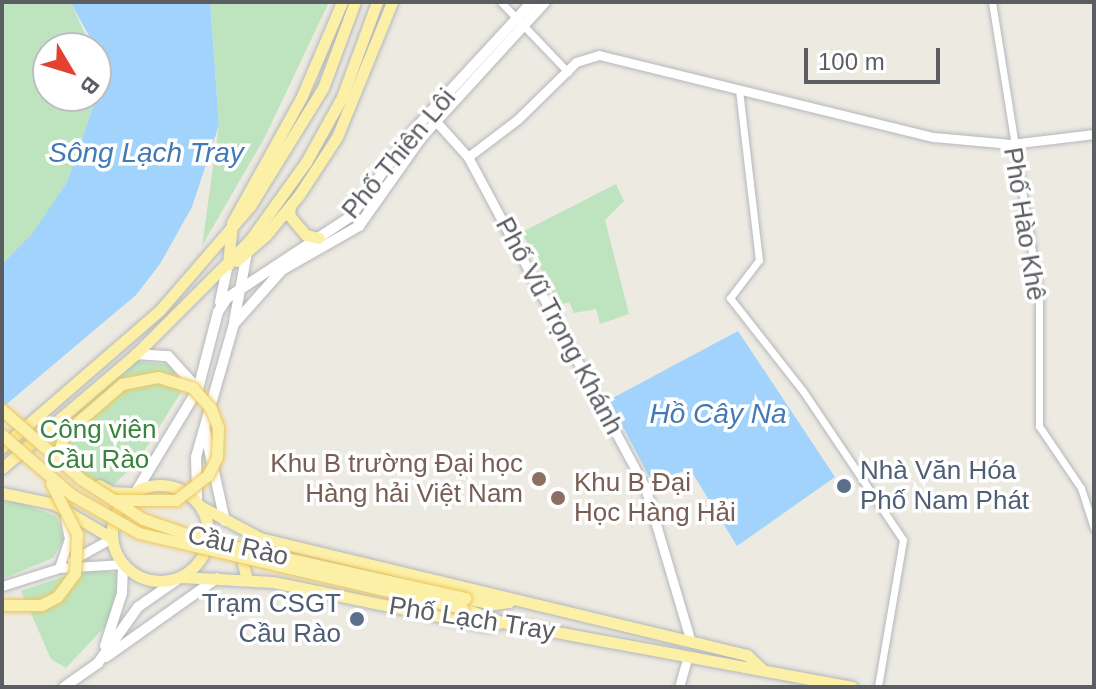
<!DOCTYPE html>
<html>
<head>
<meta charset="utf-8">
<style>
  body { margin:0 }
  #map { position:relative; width:1096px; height:689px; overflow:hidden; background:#edeae2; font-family:Arial,sans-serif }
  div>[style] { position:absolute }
  .green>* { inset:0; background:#bee4bf }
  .water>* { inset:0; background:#a2d3fc }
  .roads { filter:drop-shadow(0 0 2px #b4b7bc) drop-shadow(0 0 2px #b4b7bc) }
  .minor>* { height:7px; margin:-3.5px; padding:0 3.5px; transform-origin:3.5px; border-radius:3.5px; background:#fff }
  .tertiary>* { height:9px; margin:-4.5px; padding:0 4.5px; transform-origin:4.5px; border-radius:4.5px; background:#fff }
  .secondary>* { height:10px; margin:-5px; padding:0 5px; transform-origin:5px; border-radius:5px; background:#fff }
  .primary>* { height:11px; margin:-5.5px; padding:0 5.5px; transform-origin:5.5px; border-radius:5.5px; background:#fcf0a7 }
  .primary>.ring { margin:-5.5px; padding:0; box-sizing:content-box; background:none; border:11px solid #fcf0a7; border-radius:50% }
  .bridges { filter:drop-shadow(0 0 2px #ecc65b) drop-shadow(0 0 2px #ecc65b) }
  .primary-bridge>* { height:11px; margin:-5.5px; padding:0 5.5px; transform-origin:5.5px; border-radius:5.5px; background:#fcf0a7 }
  .dots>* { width:22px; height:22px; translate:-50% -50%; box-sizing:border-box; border:4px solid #fff; border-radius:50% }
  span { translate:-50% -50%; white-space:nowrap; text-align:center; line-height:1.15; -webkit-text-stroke:7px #fff; paint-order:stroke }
  .street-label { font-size:26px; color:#5a5d62 }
  .park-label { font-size:26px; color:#37843c }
  .education-label { font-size:26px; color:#785e54 }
  .right { translate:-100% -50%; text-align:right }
  .left { translate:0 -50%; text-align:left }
  .service-label { font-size:26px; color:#4e5e75 }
  .water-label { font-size:28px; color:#4379b5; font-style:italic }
  .frame { position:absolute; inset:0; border:4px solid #5a5d62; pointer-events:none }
  .north { position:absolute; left:32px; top:32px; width:80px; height:80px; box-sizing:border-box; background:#fff; border:2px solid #bdbec0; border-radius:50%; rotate:128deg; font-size:22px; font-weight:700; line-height:32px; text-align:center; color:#5a5d62 }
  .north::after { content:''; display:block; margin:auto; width:28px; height:36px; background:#e34231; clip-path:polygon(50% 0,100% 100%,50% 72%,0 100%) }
  .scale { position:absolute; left:804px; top:48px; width:136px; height:36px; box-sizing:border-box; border:4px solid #5a5d62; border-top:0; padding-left:10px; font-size:24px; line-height:28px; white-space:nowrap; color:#5a5d62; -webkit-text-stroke:6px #fff; paint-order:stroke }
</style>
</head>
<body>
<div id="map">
  <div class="green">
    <i style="clip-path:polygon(2px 2px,70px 2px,92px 48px,48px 48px,48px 96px,96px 96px,96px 59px,100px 87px,67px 182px,32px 235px,2px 264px)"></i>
    <i style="clip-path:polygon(210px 2px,329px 2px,265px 137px,202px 246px,219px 125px)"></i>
    <i style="clip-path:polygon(616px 184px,624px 201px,605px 220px,629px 314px,600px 324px,596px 309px,574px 313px,569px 302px,559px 305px,522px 232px)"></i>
    <i style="clip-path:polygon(136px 361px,171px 365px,183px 389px,136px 464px,114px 484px,99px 487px,53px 453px,52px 442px,62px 424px)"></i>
    <i style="clip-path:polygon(14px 501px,56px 516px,64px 539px,53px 558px,2px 579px,2px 503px)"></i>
    <i style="clip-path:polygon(89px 568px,119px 574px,121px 587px,112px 619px,66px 668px,51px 659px,21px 591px)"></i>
  </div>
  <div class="water">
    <i style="clip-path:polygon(70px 2px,210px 2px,219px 125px,192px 207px,160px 264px,136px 295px,2px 408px,2px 264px,32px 234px,67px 182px,100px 87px,96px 48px)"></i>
    <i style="clip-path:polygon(738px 331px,835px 477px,737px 546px,690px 469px,652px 482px,609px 400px)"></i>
  </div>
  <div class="roads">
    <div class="minor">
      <i style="left:501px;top:2px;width:97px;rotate:46.3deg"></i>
      <i style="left:992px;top:2px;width:298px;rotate:80.9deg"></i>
      <i style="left:1039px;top:296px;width:130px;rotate:90deg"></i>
      <i style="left:1039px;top:426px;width:75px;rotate:55.9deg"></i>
      <i style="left:1081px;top:488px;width:42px;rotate:72deg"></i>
      <i style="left:739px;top:90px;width:171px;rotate:83.3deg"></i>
      <i style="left:759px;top:260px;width:48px;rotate:127.3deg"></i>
      <i style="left:730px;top:298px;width:118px;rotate:51.9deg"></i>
      <i style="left:803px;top:391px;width:179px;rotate:56.1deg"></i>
      <i style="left:903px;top:540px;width:149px;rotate:99.7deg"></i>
    </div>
    <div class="tertiary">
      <i style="left:433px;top:118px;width:52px;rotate:48.1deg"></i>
      <i style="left:468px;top:157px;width:374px;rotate:61.8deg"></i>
      <i style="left:645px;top:487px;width:162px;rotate:73.5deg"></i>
      <i style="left:468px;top:157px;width:63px;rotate:-37.2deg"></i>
      <i style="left:518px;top:119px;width:81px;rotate:-44.5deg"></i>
      <i style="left:576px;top:62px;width:24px;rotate:-17deg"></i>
      <i style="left:599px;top:55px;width:345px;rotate:13.8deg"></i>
      <i style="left:934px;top:137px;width:77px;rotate:5.2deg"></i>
      <i style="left:1011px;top:144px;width:84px;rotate:-6.9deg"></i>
      <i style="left:72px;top:560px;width:46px;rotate:-28.8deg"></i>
      <i style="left:59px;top:568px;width:31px;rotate:-71deg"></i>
      <i style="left:69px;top:539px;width:21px;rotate:-101deg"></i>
      <i style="left:2px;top:586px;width:60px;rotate:-17.5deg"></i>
      <i style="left:59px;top:568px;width:64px;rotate:-3.6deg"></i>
      <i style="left:679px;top:687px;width:29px;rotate:-74deg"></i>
    </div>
    <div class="secondary">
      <i style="left:220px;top:302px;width:38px;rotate:-78deg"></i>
      <i style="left:234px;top:322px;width:76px;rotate:-79.4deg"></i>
      <i style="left:136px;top:354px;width:32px;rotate:4deg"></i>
      <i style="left:168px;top:356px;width:45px;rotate:47.7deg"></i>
      <i style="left:205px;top:431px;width:92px;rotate:77.5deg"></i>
      <i style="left:137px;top:490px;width:118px;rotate:-58.9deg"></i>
      <i style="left:198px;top:389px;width:80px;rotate:-75.4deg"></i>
      <i style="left:218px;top:312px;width:17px;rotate:-57deg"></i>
      <i style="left:227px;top:298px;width:147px;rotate:-33.4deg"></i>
      <i style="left:350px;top:217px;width:107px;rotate:-53.8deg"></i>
      <i style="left:413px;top:131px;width:176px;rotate:-47.3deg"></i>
      <i style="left:197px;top:500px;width:43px;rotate:-91.3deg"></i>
      <i style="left:196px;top:457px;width:138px;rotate:-74.1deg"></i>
      <i style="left:234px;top:324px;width:72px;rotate:-48.4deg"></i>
      <i style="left:282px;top:270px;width:89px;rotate:-29.7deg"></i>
      <i style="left:359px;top:226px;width:108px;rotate:-54.8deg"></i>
      <i style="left:421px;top:138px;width:184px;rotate:-47.6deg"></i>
      <i style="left:105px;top:646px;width:56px;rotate:-72.2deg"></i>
      <i style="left:122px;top:593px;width:29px;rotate:-88deg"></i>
      <i style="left:106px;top:657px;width:136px;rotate:-35.4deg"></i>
      <i style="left:64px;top:687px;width:42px;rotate:-35.2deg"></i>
      <i style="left:98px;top:663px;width:69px;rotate:-54.5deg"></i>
      <i style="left:138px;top:607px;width:52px;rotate:-34.9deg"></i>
    </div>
    <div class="primary">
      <i style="left:290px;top:206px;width:9px;rotate:96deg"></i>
      <i style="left:289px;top:215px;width:26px;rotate:50deg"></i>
      <i style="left:306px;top:235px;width:13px;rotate:13deg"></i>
      <i style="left:236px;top:261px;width:40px;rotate:-41deg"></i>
      <i style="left:266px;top:235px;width:52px;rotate:-50.5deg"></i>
      <i style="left:299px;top:195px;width:69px;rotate:-56.8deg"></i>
      <i style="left:337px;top:137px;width:146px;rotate:-67.8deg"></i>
      <i style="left:228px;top:265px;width:42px;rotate:-84.6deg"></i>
      <i style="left:232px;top:223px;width:145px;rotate:-61.1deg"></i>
      <i style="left:302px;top:96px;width:102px;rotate:-66.9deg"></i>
      <i style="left:2px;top:447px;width:209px;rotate:-40.9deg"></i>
      <i style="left:160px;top:310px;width:138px;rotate:-49.1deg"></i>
      <i style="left:250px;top:206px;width:139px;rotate:-58.3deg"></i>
      <i style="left:323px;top:88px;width:92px;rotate:-69.6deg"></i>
      <i style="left:2px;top:468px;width:176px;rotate:-40.4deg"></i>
      <i style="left:136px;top:354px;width:161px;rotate:-45deg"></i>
      <i style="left:250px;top:240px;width:96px;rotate:-54.3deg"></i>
      <i style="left:306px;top:162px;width:74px;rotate:-61deg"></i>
      <i style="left:342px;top:97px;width:101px;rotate:-69.8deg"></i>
      <i class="ring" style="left:112px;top:485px;width:85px;height:85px"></i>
      <i style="left:99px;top:485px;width:14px;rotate:30deg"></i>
      <i style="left:111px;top:492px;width:21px;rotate:3deg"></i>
      <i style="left:2px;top:493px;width:53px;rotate:11.9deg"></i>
      <i style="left:54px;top:504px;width:67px;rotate:30.4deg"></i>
      <i style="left:202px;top:507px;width:66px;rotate:28.1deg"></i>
      <i style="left:260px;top:538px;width:501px;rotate:13.51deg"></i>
      <i style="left:747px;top:655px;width:19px;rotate:43deg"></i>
      <i style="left:181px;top:577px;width:92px;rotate:3.1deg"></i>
      <i style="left:273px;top:582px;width:219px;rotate:11.6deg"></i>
      <i style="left:488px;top:626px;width:15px;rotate:-16deg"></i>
      <i style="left:502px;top:622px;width:356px;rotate:10.5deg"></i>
      <i style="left:247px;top:580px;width:25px;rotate:-104deg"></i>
      <i style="left:241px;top:556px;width:26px;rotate:-43deg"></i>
      <i style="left:465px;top:598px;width:29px;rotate:12deg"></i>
      <i style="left:493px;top:604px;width:16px;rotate:-7deg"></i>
      <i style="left:462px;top:608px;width:42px;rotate:19.3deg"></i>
    </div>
  </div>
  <div class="bridges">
    <div class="primary-bridge">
      <i style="left:2px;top:410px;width:105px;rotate:41.1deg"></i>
      <i style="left:81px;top:479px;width:74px;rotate:32.8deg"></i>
      <i style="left:143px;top:519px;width:61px;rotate:19deg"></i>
      <i style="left:201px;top:539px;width:271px;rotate:12.6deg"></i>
      <i style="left:2px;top:435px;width:92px;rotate:40.6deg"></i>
      <i style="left:72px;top:495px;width:77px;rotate:29.6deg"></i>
      <i style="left:139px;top:533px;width:332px;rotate:13.1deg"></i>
      <i style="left:68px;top:462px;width:15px;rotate:-122deg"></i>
      <i style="left:60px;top:449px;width:16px;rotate:-75deg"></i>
      <i style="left:64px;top:434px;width:77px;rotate:-40.8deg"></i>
      <i style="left:122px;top:384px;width:37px;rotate:-11deg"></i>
      <i style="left:158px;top:377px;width:37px;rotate:17deg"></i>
      <i style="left:193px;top:388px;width:28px;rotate:49deg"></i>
      <i style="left:211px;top:409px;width:19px;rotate:69deg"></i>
      <i style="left:218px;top:427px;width:30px;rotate:92deg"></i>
      <i style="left:217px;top:457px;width:20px;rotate:117deg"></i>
      <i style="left:208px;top:475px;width:41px;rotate:142deg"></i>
      <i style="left:176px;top:500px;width:60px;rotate:180deg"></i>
      <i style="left:2px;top:605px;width:39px"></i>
      <i style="left:41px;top:605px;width:18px;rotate:-27deg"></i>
      <i style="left:57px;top:597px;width:30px;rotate:-53deg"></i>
      <i style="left:75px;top:573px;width:39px;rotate:-87deg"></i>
      <i style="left:77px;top:534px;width:57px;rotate:-117deg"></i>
    </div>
  </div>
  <div class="dots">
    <i style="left:539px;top:479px;background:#8d6e63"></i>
    <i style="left:844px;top:486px;background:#5c6f8a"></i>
    <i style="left:558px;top:498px;background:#8d6e63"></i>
    <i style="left:357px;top:619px;background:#5c6f8a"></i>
  </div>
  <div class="street-label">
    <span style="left:399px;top:154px;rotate:-50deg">Phố Thiên Lôi</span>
    <span style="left:1024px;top:224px;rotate:81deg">Phố Hào Khê</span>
    <span style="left:559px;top:326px;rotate:62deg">Phố Vũ Trọng Khánh</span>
    <span style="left:238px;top:546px;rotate:13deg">Cầu Rào</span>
    <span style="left:472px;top:619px;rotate:9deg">Phố Lạch Tray</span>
  </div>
  <div class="park-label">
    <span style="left:98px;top:445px">Công viên<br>Cầu Rào</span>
  </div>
  <div class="education-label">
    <span class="right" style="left:523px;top:479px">Khu B trường Đại học<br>Hàng hải Việt Nam</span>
    <span class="left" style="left:574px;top:498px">Khu B Đại<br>Học Hàng Hải</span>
  </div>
  <div class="service-label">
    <span class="left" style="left:860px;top:486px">Nhà Văn Hóa<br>Phố Nam Phát</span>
    <span class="right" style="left:341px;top:619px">Trạm CSGT<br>Cầu Rào</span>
  </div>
  <div class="water-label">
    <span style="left:146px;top:153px">Sông Lạch Tray</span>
    <span style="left:718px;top:414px">Hồ Cây Na</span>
  </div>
  <div class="frame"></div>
  <div class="north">B</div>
  <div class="scale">100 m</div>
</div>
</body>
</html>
